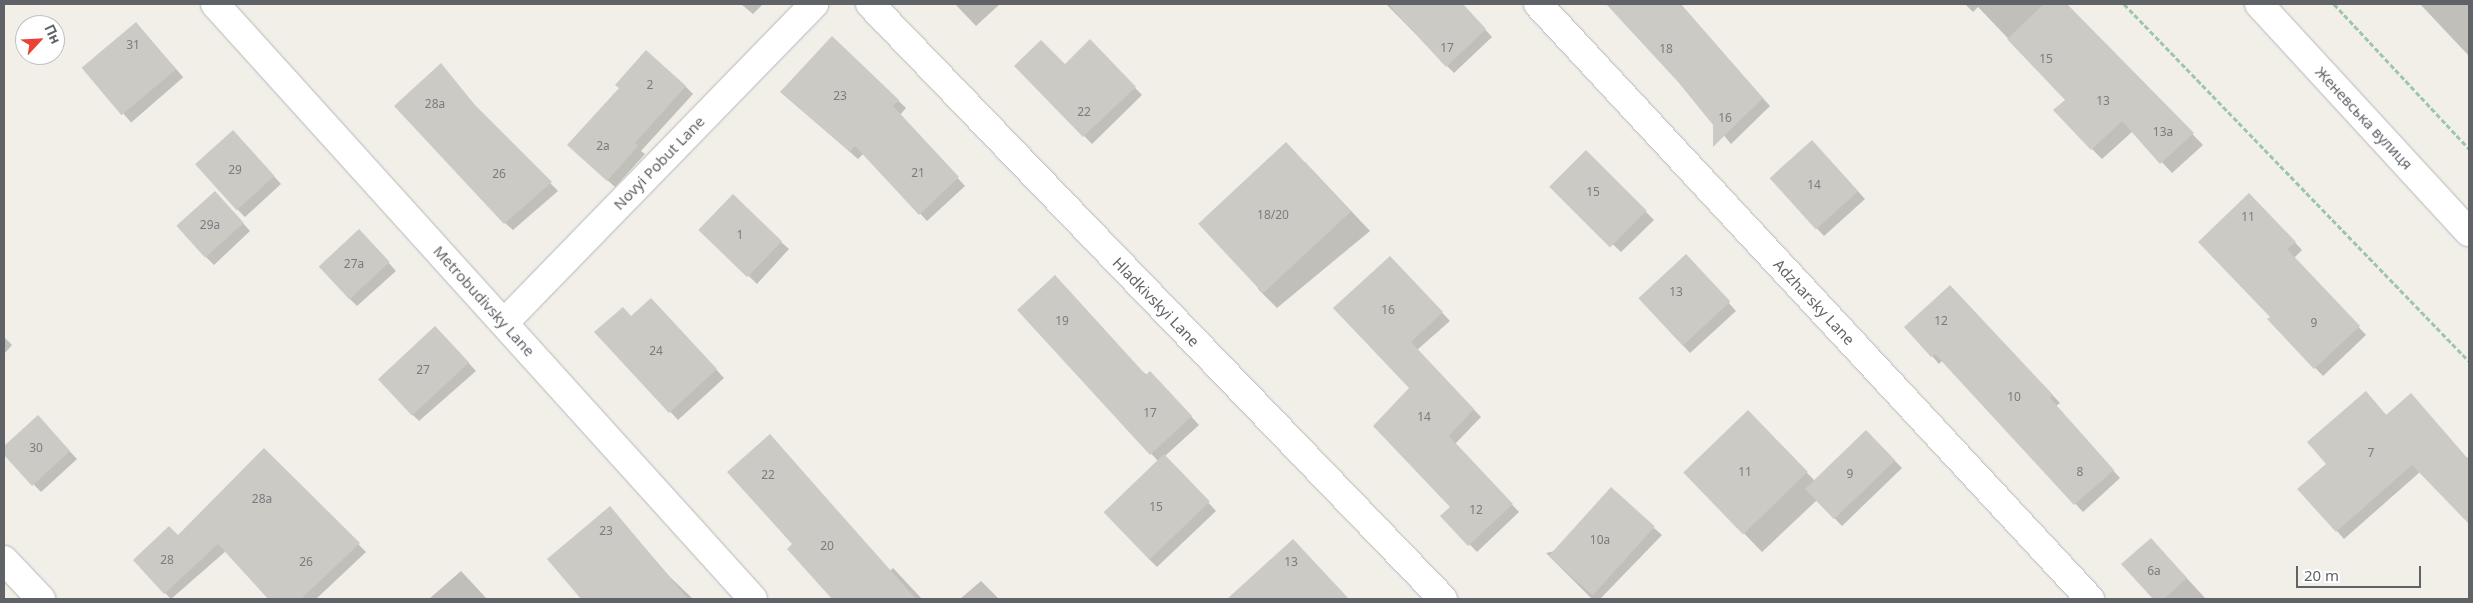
<!DOCTYPE html>
<html>
<head>
<meta charset="utf-8">
<style>
  body { margin:0 }
  #map { position:relative; width:2473px; height:603px; overflow:hidden; background:#f1efe8; font-family:"Noto Sans",sans-serif }
  div>[style] { position:absolute }
  .shadow>* { inset:0; background:#0003; transform-origin:0 0 }
  .building>* { inset:0; background:#cccac5; transform-origin:0 0 }
  .path>* { height:3px; margin-top:-1.5px; transform-origin:0; background:repeating-linear-gradient(90deg,#9cc7a9 0 5px,transparent 0 7.5px) }
  .roads { filter:drop-shadow(0 0 1px #b5b8bc) drop-shadow(0 0 1px #b5b8bc) }
  .minor>* { height:28px; margin:-14px; padding:0 14px; transform-origin:14px; border-radius:14px; background:#fff }
  .secondary>* { height:28px; margin:-14px; padding:0 14px; transform-origin:14px; border-radius:14px; background:#fff }
  span { translate:-50% -50%; white-space:nowrap; text-align:center; line-height:1.15; -webkit-text-stroke:4.5px #fff; paint-order:stroke }
  .number-label { font-size:12px; color:#7a7d7f }
  .number-label span { -webkit-text-stroke-width:0 }
  .street-label { font-size:15px; color:#5f6368 }
  .frame { position:absolute; inset:0; border:5px solid #5f6368; pointer-events:none }
  .north { position:absolute; left:15px; top:15px; width:50px; height:50px; box-sizing:border-box; background:#fff; border:1px solid #bfc1c3; border-radius:50%; rotate:65deg; font-size:14px; font-weight:700; line-height:20px; text-align:center; color:#5f6368 }
  .north::after { content:''; display:block; margin:auto; width:18px; height:22px; background:#ea4335; clip-path:polygon(50% 0,100% 100%,50% 72%,0 100%) }
  .scale { position:absolute; left:2296px; top:566px; width:125px; height:22px; box-sizing:border-box; border:2px solid #5f6368; border-top:0; padding-left:6px; font-size:15px; line-height:18px; white-space:nowrap; color:#5f6368; -webkit-text-stroke:4px #fff; paint-order:stroke }
</style>
</head>
<body>
<div id="map">
  <div class="shadow">
    <i style="clip-path:polygon(741px 4px,763px 4px,753px 14px)"></i>
    <i style="clip-path:polygon(955px 4px,1000px 4px,976px 26px)"></i>
    <i style="clip-path:polygon(1386px 4px,1462px 4px,1492px 37px,1454px 73px)"></i>
    <i style="clip-path:polygon(1679px 4px,1770px 106px,1731px 144px,1680px 82px,1608px 5px)"></i>
    <i style="clip-path:polygon(1965px 4px,2066px 4px,2203px 145px,2172px 173px,2133px 131px,2102px 159px,2092px 149px,2067px 100px,1978px 7px,1973px 12px)"></i>
    <i style="clip-path:polygon(2420px 4px,2469px 4px,2469px 56px)"></i>
    <i style="left:136px;top:23px;width:72px;height:69px;rotate:49deg"></i>
    <i style="clip-path:polygon(832px 38px,906px 108px,900px 115px,965px 186px,927px 221px,864px 153px,858px 159px,789px 99px)"></i>
    <i style="clip-path:polygon(1090px 41px,1142px 95px,1092px 144px,1016px 66px,1065px 66px)"></i>
    <i style="clip-path:polygon(448px 73px,482px 114px,558px 191px,513px 230px,505px 223px)"></i>
    <i style="clip-path:polygon(685px 86px,693px 94px,641px 151px,645px 154px,615px 187px,577px 153px)"></i>
    <i style="clip-path:polygon(240px 139px,281px 184px,245px 217px,237px 209px)"></i>
    <i style="clip-path:polygon(1820px 150px,1865px 199px,1824px 236px,1771px 179px)"></i>
    <i style="clip-path:polygon(1586px 152px,1654px 220px,1621px 252px,1559px 194px)"></i>
    <i style="clip-path:polygon(1305px 162px,1370px 231px,1277px 308px,1258px 289px)"></i>
    <i style="clip-path:polygon(2249px 194px,2302px 250px,2294px 258px,2366px 335px,2323px 376px,2269px 319px,2272px 317px)"></i>
    <i style="clip-path:polygon(223px 201px,250px 231px,214px 265px,206px 257px)"></i>
    <i style="clip-path:polygon(701px 230px,781px 242px,789px 249px,757px 284px)"></i>
    <i style="clip-path:polygon(366px 238px,396px 271px,357px 306px,350px 299px)"></i>
    <i style="clip-path:polygon(1694px 264px,1736px 311px,1690px 353px,1640px 299px)"></i>
    <i style="clip-path:polygon(1398px 265px,1450px 321px,1417px 350px,1481px 417px,1455px 444px,1519px 512px,1477px 552px,1442px 516px,1452px 507px,1411px 388px)"></i>
    <i style="clip-path:polygon(1958px 295px,2060px 403px,2056px 406px,2120px 478px,2083px 512px,1943px 360px,1939px 364px,1932px 356px)"></i>
    <i style="clip-path:polygon(659px 307px,724px 378px,678px 420px,596px 332px)"></i>
    <i style="clip-path:polygon(1019px 310px,1158px 380px,1199px 425px,1165px 456px,1216px 511px,1157px 567px,1149px 559px,1158px 461px)"></i>
    <i style="clip-path:polygon(443px 335px,476px 371px,419px 421px,411px 413px)"></i>
    <i style="clip-path:polygon(4px 337px,12px 345px,4px 354px)"></i>
    <i style="clip-path:polygon(2373px 400px,2387px 416px,2467px 458px,2469px 456px,2469px 523px,2420px 472px,2344px 539px,2337px 531px,2327px 464px)"></i>
    <i style="clip-path:polygon(38px 417px,77px 459px,41px 492px,4px 454px,4px 448px)"></i>
    <i style="clip-path:polygon(1767px 431px,1815px 481px,1866px 432px,1902px 468px,1842px 526px,1817px 500px,1762px 552px,1685px 472px)"></i>
    <i style="clip-path:polygon(264px 449px,366px 552px,316px 599px,270px 599px,226px 551px,171px 599px,165px 593px,178px 537px)"></i>
    <i style="clip-path:polygon(610px 508px,670px 577px,693px 599px,582px 599px,549px 559px)"></i>
    <i style="clip-path:polygon(1654px 528px,1662px 535px,1600px 599px,1592px 599px,1546px 553px)"></i>
    <i style="clip-path:polygon(1293px 540px,1342px 593px,1335px 599px,1229px 599px)"></i>
    <i style="clip-path:polygon(794px 544px,890px 571px,893px 568px,922px 599px,835px 599px,789px 549px)"></i>
    <i style="clip-path:polygon(2158px 547px,2206px 599px,2154px 599px,2123px 565px)"></i>
    <i style="clip-path:polygon(461px 571px,487px 599px,429px 599px)"></i>
    <i style="clip-path:polygon(981px 581px,999px 599px,960px 599px)"></i>
  </div>
  <div class="building">
    <i style="clip-path:polygon(1388px 4px,1463px 4px,1486px 29px,1446px 67px)"></i>
    <i style="clip-path:polygon(1606px 4px,1681px 4px,1763px 98px,1713px 147px,1713px 125px,1679px 83px)"></i>
    <i style="clip-path:polygon(2044px 4px,2067px 4px,2194px 133px,2160px 164px,2122px 121px,2091px 150px,2053px 110px,2065px 100px,2007px 39px)"></i>
    <i style="left:136px;top:22px;width:62px;height:71px;rotate:50deg"></i>
    <i style="clip-path:polygon(832px 36px,899px 100px,893px 106px,959px 177px,919px 215px,855px 146px,850px 152px,780px 92px)"></i>
    <i style="clip-path:polygon(1090px 39px,1136px 87px,1083px 137px,1014px 66px,1041px 40px,1065px 64px)"></i>
    <i style="clip-path:polygon(646px 50px,686px 86px,635px 143px,638px 146px,607px 181px,567px 145px,619px 88px,615px 85px)"></i>
    <i style="clip-path:polygon(441px 63px,474px 104px,552px 182px,504px 224px,394px 106px)"></i>
    <i style="left:233px;top:130px;width:62px;height:51px;rotate:48deg"></i>
    <i style="left:1812px;top:140px;width:69px;height:57px;rotate:48deg"></i>
    <i style="left:1286px;top:142px;width:95px;height:120px;rotate:47deg"></i>
    <i style="left:1586px;top:150px;width:86px;height:52px;rotate:45deg"></i>
    <i style="left:215px;top:191px;width:43px;height:52px;rotate:48deg"></i>
    <i style="clip-path:polygon(2249px 193px,2296px 242px,2287px 249px,2360px 326px,2314px 369px,2267px 319px,2270px 317px,2198px 242px)"></i>
    <i style="left:733px;top:194px;width:68px;height:50px;rotate:44deg"></i>
    <i style="left:359px;top:229px;width:45px;height:55px;rotate:47deg"></i>
    <i style="left:1686px;top:254px;width:65px;height:65px;rotate:47deg"></i>
    <i style="clip-path:polygon(1390px 256px,1443px 312px,1411px 342px,1474px 409px,1449px 436px,1513px 504px,1468px 546px,1440px 516px,1450px 507px,1373px 426px,1409px 388px,1333px 308px)"></i>
    <i style="clip-path:polygon(1055px 275px,1146px 375px,1150px 371px,1192px 416px,1150px 455px,1017px 310px)"></i>
    <i style="clip-path:polygon(1950px 285px,2053px 395px,2050px 398px,2114px 470px,2074px 505px,1935px 354px,1931px 357px,1904px 327px)"></i>
    <i style="clip-path:polygon(651px 298px,717px 369px,669px 413px,594px 332px,623px 307px,631px 316px)"></i>
    <i style="left:435px;top:326px;width:50px;height:78px;rotate:47deg"></i>
    <i style="clip-path:polygon(2366px 391px,2386px 415px,2411px 393px,2469px 460px,2469px 524px,2412px 465px,2336px 532px,2297px 489px,2326px 464px,2307px 442px)"></i>
    <i style="left:1748px;top:410px;width:86px;height:90px;rotate:46deg"></i>
    <i style="clip-path:polygon(38px 415px,70px 451px,32px 486px,4px 455px,4px 446px)"></i>
    <i style="left:1866px;top:430px;width:42px;height:85px;rotate:46deg"></i>
    <i style="clip-path:polygon(770px 434px,829px 501px,916px 599px,832px 599px,787px 549px,792px 544px,727px 472px)"></i>
    <i style="clip-path:polygon(264px 448px,360px 543px,301px 599px,268px 599px,218px 544px,164px 594px,133px 560px,169px 526px,178px 535px)"></i>
    <i style="left:1164px;top:454px;width:66px;height:84px;rotate:46deg"></i>
    <i style="left:1611px;top:487px;width:59px;height:93px;rotate:42deg"></i>
    <i style="clip-path:polygon(610px 506px,688px 599px,581px 599px,547px 559px)"></i>
    <i style="clip-path:polygon(2151px 538px,2187px 578px,2164px 599px,2153px 599px,2121px 564px)"></i>
    <i style="clip-path:polygon(1293px 539px,1349px 599px,1227px 599px)"></i>
  </div>
  <div class="path">
    <i style="left:2124px;top:4px;width:496px;rotate:46deg"></i>
    <i style="left:2334px;top:4px;width:198px;rotate:47deg"></i>
  </div>
  <div class="roads">
    <div class="minor">
      <i style="left:215px;top:4px;width:802px;rotate:47.88deg"></i>
      <i style="left:870px;top:4px;width:826px;rotate:46.08deg"></i>
      <i style="left:1538px;top:4px;width:812px;rotate:47.15deg"></i>
      <i style="left:504px;top:323px;width:445px;rotate:-45.8deg"></i>
      <i style="left:4px;top:560px;width:54px;rotate:46.5deg"></i>
    </div>
    <div class="secondary">
      <i style="left:2259px;top:4px;width:310px;rotate:47.4deg"></i>
    </div>
  </div>
  <div class="number-label">
    <span style="left:133px;top:45px">31</span>
    <span style="left:1447px;top:48px">17</span>
    <span style="left:1666px;top:49px">18</span>
    <span style="left:2046px;top:59px">15</span>
    <span style="left:650px;top:85px">2</span>
    <span style="left:840px;top:96px">23</span>
    <span style="left:2103px;top:101px">13</span>
    <span style="left:435px;top:104px">28а</span>
    <span style="left:1084px;top:112px">22</span>
    <span style="left:1725px;top:118px">16</span>
    <span style="left:2163px;top:132px">13а</span>
    <span style="left:603px;top:146px">2а</span>
    <span style="left:235px;top:170px">29</span>
    <span style="left:918px;top:173px">21</span>
    <span style="left:499px;top:174px">26</span>
    <span style="left:1814px;top:185px">14</span>
    <span style="left:1593px;top:192px">15</span>
    <span style="left:1273px;top:215px">18/20</span>
    <span style="left:2248px;top:217px">11</span>
    <span style="left:210px;top:225px">29а</span>
    <span style="left:740px;top:235px">1</span>
    <span style="left:354px;top:264px">27а</span>
    <span style="left:1676px;top:292px">13</span>
    <span style="left:1388px;top:310px">16</span>
    <span style="left:1062px;top:321px">19</span>
    <span style="left:1941px;top:321px">12</span>
    <span style="left:2314px;top:323px">9</span>
    <span style="left:656px;top:351px">24</span>
    <span style="left:423px;top:370px">27</span>
    <span style="left:2014px;top:397px">10</span>
    <span style="left:1150px;top:413px">17</span>
    <span style="left:1424px;top:417px">14</span>
    <span style="left:36px;top:448px">30</span>
    <span style="left:2371px;top:453px">7</span>
    <span style="left:1745px;top:472px">11</span>
    <span style="left:2080px;top:472px">8</span>
    <span style="left:1850px;top:474px">9</span>
    <span style="left:768px;top:475px">22</span>
    <span style="left:262px;top:499px">28а</span>
    <span style="left:1156px;top:507px">15</span>
    <span style="left:1476px;top:510px">12</span>
    <span style="left:606px;top:531px">23</span>
    <span style="left:1600px;top:540px">10а</span>
    <span style="left:827px;top:546px">20</span>
    <span style="left:167px;top:560px">28</span>
    <span style="left:306px;top:562px">26</span>
    <span style="left:1291px;top:562px">13</span>
    <span style="left:2154px;top:571px">6а</span>
  </div>
  <div class="street-label">
    <span style="left:2364px;top:118px;rotate:47deg">Женевська вулиця</span>
    <span style="left:659px;top:163px;rotate:-46deg">Novyi Pobut Lane</span>
    <span style="left:484px;top:301px;rotate:48deg">Metrobudivsky Lane</span>
    <span style="left:1156px;top:302px;rotate:46deg">Hladkivskyi Lane</span>
    <span style="left:1814px;top:302px;rotate:47deg">Adzharsky Lane</span>
  </div>
  <div class="frame"></div>
  <div class="north">Пн</div>
  <div class="scale">20 m</div>
</div>
</body>
</html>
